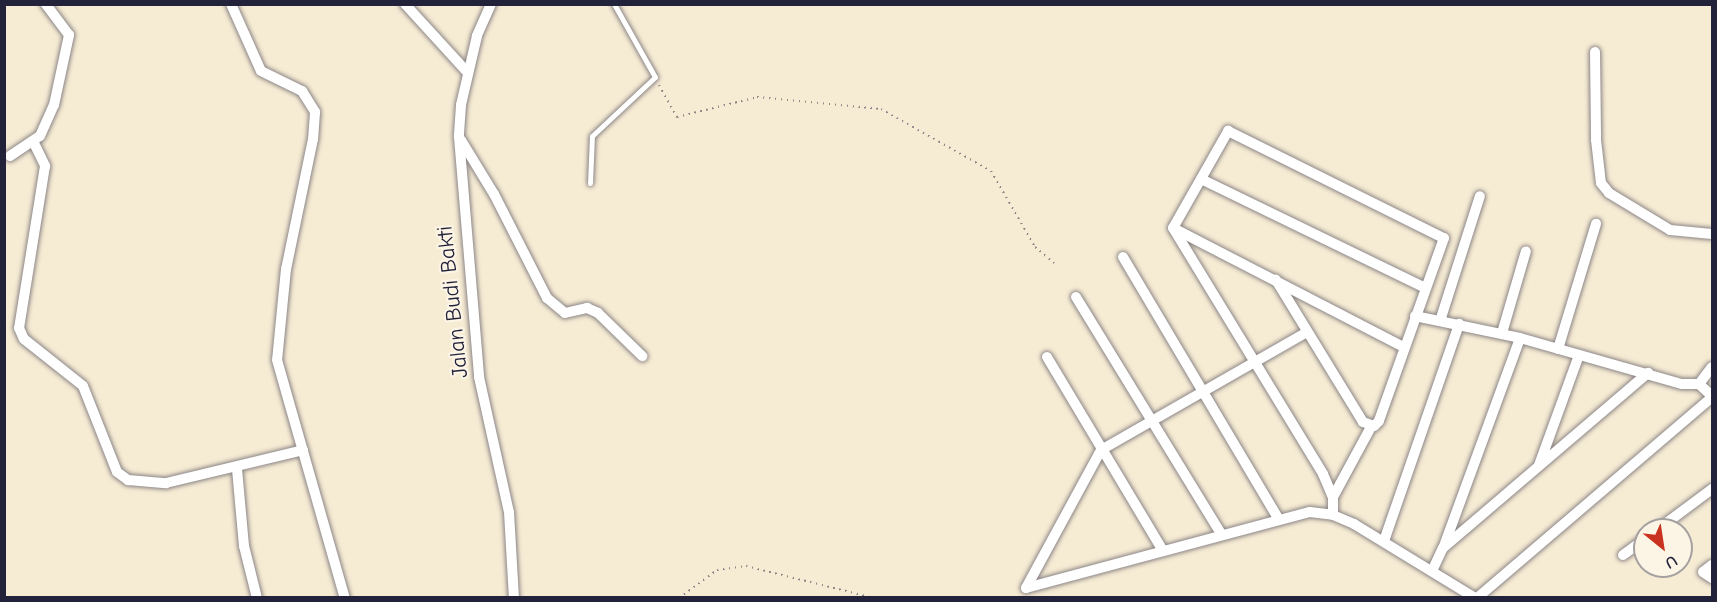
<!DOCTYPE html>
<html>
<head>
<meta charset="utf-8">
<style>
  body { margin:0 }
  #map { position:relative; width:1717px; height:602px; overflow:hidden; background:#f6ebd3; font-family:"Comic Neue",sans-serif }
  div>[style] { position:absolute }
  .path>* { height:2px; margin-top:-1px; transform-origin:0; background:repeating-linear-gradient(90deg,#8c8687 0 1.5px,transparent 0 6px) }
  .roads { filter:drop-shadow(0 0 2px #8c8687) drop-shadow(0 0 2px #8c8687) }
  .service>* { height:5px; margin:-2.5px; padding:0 2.5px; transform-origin:2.5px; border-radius:2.5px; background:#fff }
  .minor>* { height:10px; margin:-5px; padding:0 5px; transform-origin:5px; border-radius:5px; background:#fff }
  span { translate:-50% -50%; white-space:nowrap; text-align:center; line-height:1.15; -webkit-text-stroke:4.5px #fcf5e5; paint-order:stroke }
  .street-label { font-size:22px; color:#22223b }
  .frame { position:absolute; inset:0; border:6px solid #22223b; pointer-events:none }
  .north { position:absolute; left:1633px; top:518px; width:60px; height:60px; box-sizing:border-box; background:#fcf5e5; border:2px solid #a5a1a1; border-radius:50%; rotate:150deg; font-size:16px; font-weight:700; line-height:24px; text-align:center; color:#22223b }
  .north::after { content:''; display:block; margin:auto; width:21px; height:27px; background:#c8321e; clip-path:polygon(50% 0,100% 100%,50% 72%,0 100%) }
</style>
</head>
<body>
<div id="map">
  <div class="path">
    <i style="left:659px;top:85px;width:37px;rotate:61deg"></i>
    <i style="left:677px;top:117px;width:82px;rotate:-14deg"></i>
    <i style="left:757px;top:97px;width:125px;rotate:5.5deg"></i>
    <i style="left:881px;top:109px;width:126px;rotate:29.4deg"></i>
    <i style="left:991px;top:171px;width:88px;rotate:59.9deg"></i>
    <i style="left:1035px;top:247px;width:25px;rotate:40deg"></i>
    <i style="left:679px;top:598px;width:47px;rotate:-36.4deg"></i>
    <i style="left:717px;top:570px;width:29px;rotate:-8deg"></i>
    <i style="left:746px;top:566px;width:132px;rotate:14deg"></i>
  </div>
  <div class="roads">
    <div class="service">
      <i style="left:590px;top:183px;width:47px;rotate:-87.6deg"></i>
      <i style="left:592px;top:136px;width:86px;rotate:-43.1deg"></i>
      <i style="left:655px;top:77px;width:84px;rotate:-119.3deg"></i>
    </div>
    <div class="minor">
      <i style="left:231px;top:4px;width:73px;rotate:65.9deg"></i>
      <i style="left:261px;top:71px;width:46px;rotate:26deg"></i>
      <i style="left:302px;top:91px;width:25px;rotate:58deg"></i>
      <i style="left:315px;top:112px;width:27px;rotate:94deg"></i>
      <i style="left:313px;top:139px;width:133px;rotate:101.7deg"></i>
      <i style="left:286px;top:269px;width:91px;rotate:95.6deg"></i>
      <i style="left:277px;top:360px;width:248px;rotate:74.1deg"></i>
      <i style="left:405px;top:4px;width:93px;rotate:47.6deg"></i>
      <i style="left:491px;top:4px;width:35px;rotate:114deg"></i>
      <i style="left:477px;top:36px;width:71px;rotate:103.1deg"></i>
      <i style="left:461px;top:105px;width:32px;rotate:94deg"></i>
      <i style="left:459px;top:137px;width:241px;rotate:85.2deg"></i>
      <i style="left:479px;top:377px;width:138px;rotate:77.5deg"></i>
      <i style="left:509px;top:512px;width:86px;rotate:86.7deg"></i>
      <i style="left:1595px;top:52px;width:88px;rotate:89.3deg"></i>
      <i style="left:1596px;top:140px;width:43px;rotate:83.4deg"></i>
      <i style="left:1601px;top:183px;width:13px;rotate:51deg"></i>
      <i style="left:1609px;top:193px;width:71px;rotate:31.2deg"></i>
      <i style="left:1670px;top:230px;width:42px;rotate:5.4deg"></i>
      <i style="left:461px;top:140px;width:63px;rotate:58.6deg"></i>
      <i style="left:494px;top:194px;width:117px;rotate:63deg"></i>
      <i style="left:547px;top:298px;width:23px;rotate:40deg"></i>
      <i style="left:565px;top:313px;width:23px;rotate:-13deg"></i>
      <i style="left:587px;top:308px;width:12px;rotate:24deg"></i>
      <i style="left:598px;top:313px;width:62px;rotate:44.3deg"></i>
      <i style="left:33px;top:141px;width:28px;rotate:64deg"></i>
      <i style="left:45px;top:166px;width:164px;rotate:99.1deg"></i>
      <i style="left:19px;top:328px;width:12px;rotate:66deg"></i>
      <i style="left:24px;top:339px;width:75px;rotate:38.5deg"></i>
      <i style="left:83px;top:386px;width:92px;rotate:68.4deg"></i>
      <i style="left:117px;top:472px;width:14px;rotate:36deg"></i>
      <i style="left:128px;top:480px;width:38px;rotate:5deg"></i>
      <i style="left:166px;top:483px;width:141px;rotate:-13.5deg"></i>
      <i style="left:10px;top:156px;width:36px;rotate:-34deg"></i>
      <i style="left:40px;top:136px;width:34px;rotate:-66deg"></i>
      <i style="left:54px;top:105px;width:72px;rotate:-77.9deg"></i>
      <i style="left:69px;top:35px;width:39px;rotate:-127deg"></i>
      <i style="left:1201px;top:179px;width:249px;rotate:25.9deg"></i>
      <i style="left:1173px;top:228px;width:112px;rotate:-60.4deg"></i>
      <i style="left:1228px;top:131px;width:241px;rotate:26.4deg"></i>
      <i style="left:1444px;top:238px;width:194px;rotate:109.6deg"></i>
      <i style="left:1379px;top:421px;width:7px;rotate:135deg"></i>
      <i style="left:1374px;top:426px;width:12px;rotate:-160deg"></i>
      <i style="left:1363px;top:422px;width:167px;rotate:-121.5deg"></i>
      <i style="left:1173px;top:228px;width:288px;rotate:58.6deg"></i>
      <i style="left:1323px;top:474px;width:25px;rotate:67deg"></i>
      <i style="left:1333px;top:497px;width:18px;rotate:90deg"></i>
      <i style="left:1175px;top:229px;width:258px;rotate:27.3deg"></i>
      <i style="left:1123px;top:257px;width:304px;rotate:59.3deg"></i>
      <i style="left:1076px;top:297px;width:279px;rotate:58.5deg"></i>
      <i style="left:1415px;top:316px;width:107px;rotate:11.8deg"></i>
      <i style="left:1520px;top:338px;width:168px;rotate:15.9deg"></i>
      <i style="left:1682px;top:384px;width:17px"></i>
      <i style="left:1699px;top:384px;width:18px;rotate:43deg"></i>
      <i style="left:1440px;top:321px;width:131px;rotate:-72.3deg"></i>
      <i style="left:1502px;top:333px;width:85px;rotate:-73.7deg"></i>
      <i style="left:1558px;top:349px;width:131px;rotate:-73.1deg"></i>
      <i style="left:1047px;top:357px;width:226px;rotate:59.1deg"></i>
      <i style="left:1699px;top:384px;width:21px;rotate:-53deg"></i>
      <i style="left:1539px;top:465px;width:117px;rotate:-70deg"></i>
      <i style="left:237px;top:469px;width:77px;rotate:84.8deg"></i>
      <i style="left:244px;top:546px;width:54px;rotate:76deg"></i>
      <i style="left:1333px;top:497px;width:80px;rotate:-61.5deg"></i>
      <i style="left:1657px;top:530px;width:69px;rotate:-36.7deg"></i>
      <i style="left:1384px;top:541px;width:230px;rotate:-70.9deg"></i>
      <i style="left:1444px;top:546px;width:221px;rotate:-69.9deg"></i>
      <i style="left:1623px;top:555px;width:27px;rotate:-36deg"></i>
      <i style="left:1712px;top:565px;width:11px;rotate:142deg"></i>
      <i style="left:1703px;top:572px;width:11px;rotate:34deg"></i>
      <i style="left:1433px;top:569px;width:23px;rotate:-65deg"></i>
      <i style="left:1443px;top:548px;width:270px;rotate:-40.5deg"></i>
      <i style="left:1026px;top:588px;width:294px;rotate:-15deg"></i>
      <i style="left:1310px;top:512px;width:23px;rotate:7deg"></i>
      <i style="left:1333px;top:515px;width:23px;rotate:23deg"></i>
      <i style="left:1354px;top:524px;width:142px;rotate:31.4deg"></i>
      <i style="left:1026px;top:588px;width:157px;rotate:-61.5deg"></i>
      <i style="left:1101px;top:450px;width:237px;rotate:-29.8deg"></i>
      <i style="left:1477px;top:598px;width:309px;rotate:-40.5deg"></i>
    </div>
  </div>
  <div class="street-label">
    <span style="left:453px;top:302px;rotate:-96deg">Jalan Budi Bakti</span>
  </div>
  <div class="frame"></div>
  <div class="north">U</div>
</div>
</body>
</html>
